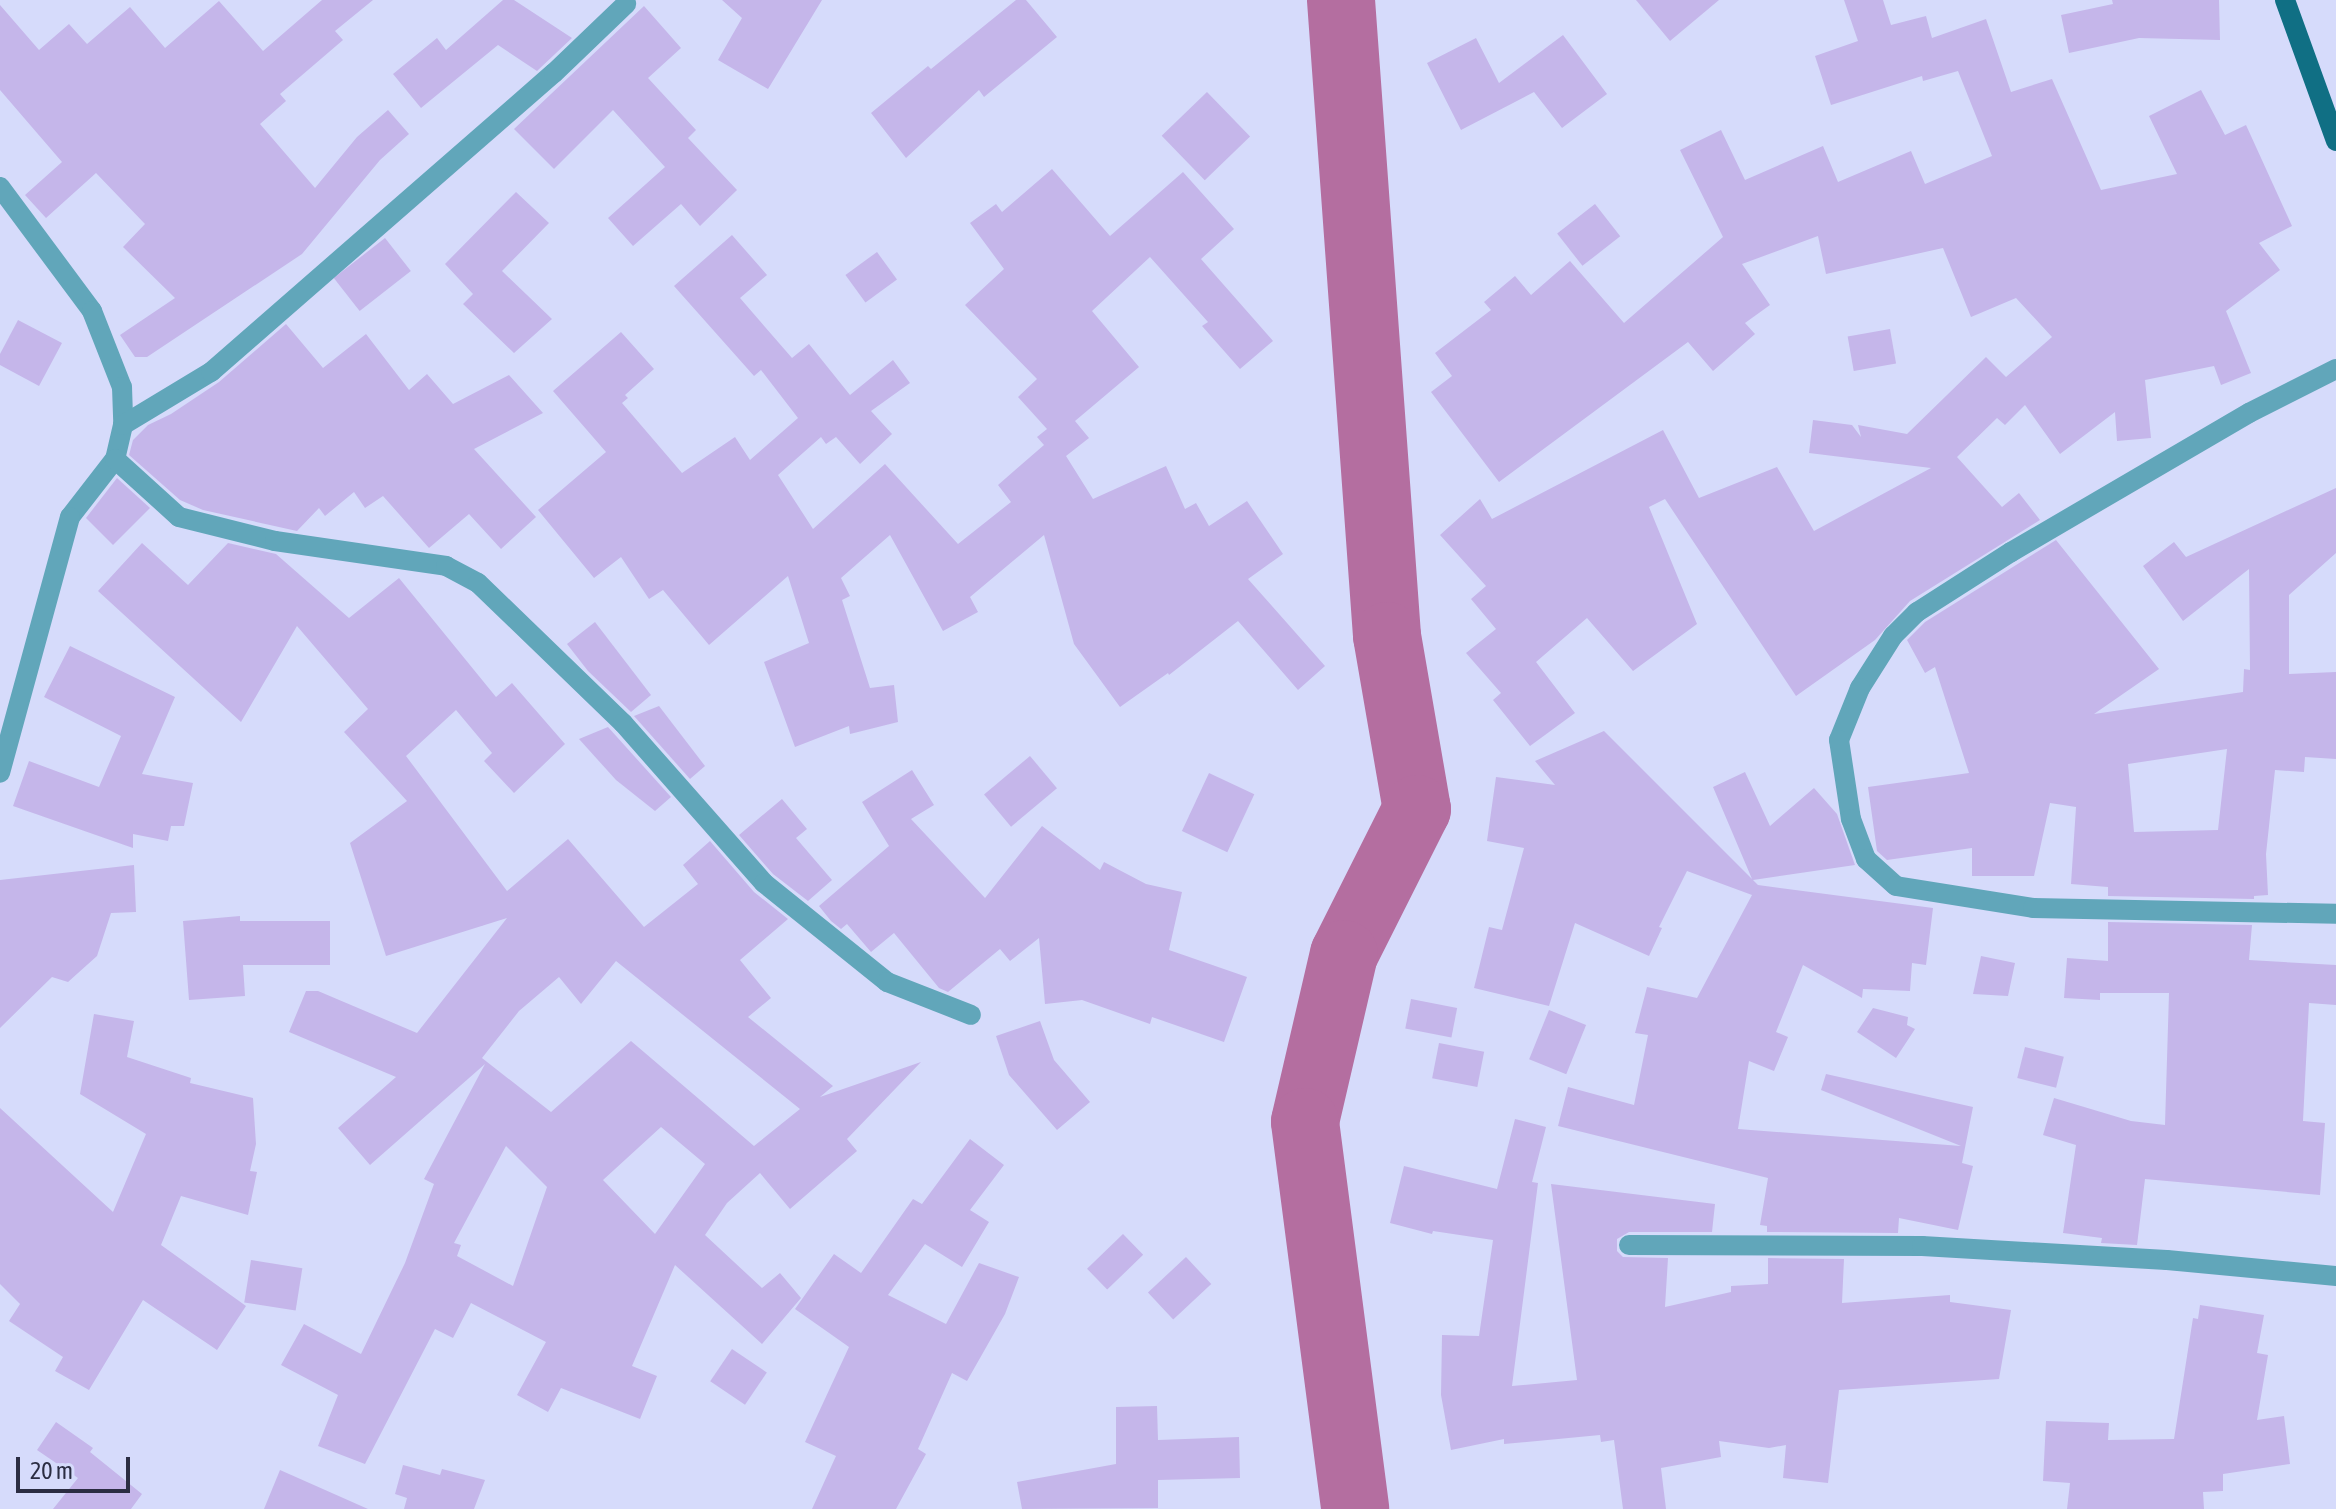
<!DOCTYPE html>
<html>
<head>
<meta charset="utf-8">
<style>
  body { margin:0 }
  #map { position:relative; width:2336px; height:1509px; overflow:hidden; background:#d6dbfb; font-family:"Asap Condensed",sans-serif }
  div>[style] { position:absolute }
  .river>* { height:68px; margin:-34px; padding:0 34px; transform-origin:34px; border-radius:34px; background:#b46ea0 }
  .building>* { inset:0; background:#c5b6ea; transform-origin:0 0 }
  .minor>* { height:20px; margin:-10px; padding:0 10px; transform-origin:10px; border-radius:10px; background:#61a6ba }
  .major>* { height:20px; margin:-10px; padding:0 10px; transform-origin:10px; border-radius:10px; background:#106f84 }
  span { translate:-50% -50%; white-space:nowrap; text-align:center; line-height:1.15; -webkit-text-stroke:6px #d6dbfb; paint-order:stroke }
  .scale { position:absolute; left:16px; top:1457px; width:114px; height:36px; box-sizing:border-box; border:4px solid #2b2d42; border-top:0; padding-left:10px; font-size:24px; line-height:28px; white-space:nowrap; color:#2b2d42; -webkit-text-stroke:6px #d6dbfb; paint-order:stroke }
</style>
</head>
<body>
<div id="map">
  <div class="river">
    <i style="left:1341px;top:0;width:638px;rotate:85.86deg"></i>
    <i style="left:1387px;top:636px;width:176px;rotate:80.2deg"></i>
    <i style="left:1417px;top:809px;width:162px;rotate:116.7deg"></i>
    <i style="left:1344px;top:954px;width:172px;rotate:103.1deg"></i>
    <i style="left:1305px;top:1122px;width:390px;rotate:82.6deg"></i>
  </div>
  <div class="building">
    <i style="clip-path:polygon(322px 0,373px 0,335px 31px,343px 40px,280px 94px,286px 101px,260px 124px,315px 188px,357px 137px,388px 110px,409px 134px,380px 160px,302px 254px,147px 357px,135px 357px,120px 335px,175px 298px,123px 247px,145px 224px,96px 173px,46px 218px,25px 195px,62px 162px,0 90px,0 5px,39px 50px,69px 24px,87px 44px,130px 7px,165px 48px,219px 1px,263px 51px)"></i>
    <i style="clip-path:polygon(503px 0,514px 0,572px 38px,537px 71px,498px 45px,421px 108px,393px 74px,437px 38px,446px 50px)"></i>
    <i style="clip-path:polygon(722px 0,822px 0,768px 89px,718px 60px,742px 18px)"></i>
    <i style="clip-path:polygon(1016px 0,1026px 0,1057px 37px,984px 97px,979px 90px,906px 158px,871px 113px,928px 66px,931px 69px)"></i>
    <i style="clip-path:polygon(1636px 0,1719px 0,1670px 41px)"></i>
    <i style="clip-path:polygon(1844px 0,1883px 0,1891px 25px,1926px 16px,1932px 38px,1986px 19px,2011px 92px,2052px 79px,2101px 190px,2177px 174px,2149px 116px,2201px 90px,2225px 135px,2246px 125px,2292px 226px,2259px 243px,2280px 270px,2226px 311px,2251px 373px,2221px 385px,2214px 366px,2145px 380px,2151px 438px,2117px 441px,2115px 412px,2060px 454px,2025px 405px,2005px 425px,1997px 418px,1957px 457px,2002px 507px,2019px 493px,2040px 520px,1910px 601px,1875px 640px,1796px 696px,1665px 499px,1649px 507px,1697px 624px,1633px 671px,1587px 618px,1536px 662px,1575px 713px,1530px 746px,1493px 700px,1501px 693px,1466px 653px,1496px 629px,1471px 599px,1486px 586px,1440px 535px,1480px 499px,1492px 519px,1663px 430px,1699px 498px,1777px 467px,1814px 531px,1931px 468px,1809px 453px,1813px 420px,1852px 425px,1861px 437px,1858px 425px,1907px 434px,1986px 357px,2006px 377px,2052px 337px,2016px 298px,1971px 317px,1943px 248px,1826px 274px,1818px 236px,1742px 264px,1770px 305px,1745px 323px,1755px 334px,1713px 371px,1688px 342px,1499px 482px,1431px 392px,1452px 376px,1435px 353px,1491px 310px,1484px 302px,1515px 276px,1531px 295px,1570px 261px,1624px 323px,1723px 237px,1680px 150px,1721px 130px,1745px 180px,1823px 146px,1838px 182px,1911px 151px,1925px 184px,1992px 156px,1958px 71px,1923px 81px,1922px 76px,1831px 105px,1815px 56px,1858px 41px)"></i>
    <i style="clip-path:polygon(2112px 0,2219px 0,2220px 40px,2139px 38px,2069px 53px,2061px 15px,2113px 4px)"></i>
    <i style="clip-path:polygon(644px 6px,681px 48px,648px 78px,696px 130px,688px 138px,737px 190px,700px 226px,681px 204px,633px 246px,608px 218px,665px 167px,613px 110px,554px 169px,514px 129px)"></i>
    <i style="clip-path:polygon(1563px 35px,1607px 94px,1562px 128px,1534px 92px,1461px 130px,1427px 63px,1476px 38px,1499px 83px)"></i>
    <i style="left:1207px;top:92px;width:62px;height:63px;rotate:46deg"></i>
    <i style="clip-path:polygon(1052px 169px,1110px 236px,1183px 172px,1234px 229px,1201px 259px,1273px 341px,1240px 369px,1202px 326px,1208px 322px,1150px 257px,1092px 311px,1139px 367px,1075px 421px,1089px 438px,1066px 456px,1093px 499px,1166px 466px,1185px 509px,1196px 503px,1209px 526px,1247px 501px,1283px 554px,1248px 579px,1325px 666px,1298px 690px,1238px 621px,1169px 675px,1168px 673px,1120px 707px,1074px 644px,1044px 535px,970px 597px,978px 612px,943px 631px,890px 535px,841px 578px,850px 596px,842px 600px,870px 688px,894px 685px,898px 722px,850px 734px,849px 726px,795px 747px,764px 662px,809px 643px,788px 576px,709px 645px,663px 590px,649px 599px,621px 557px,594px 578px,538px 510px,606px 452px,553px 391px,621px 332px,654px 369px,625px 395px,628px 398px,622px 403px,682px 473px,735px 437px,750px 460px,798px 418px,761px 370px,754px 376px,674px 286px,732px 235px,767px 275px,740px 298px,792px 358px,809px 344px,850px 395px,893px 360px,910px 383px,871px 411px,892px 434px,860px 464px,836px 437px,826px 444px,821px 437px,778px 475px,813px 529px,885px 464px,958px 544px,1011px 502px,998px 485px,1044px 445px,1037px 437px,1047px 429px,1018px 397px,1037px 379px,965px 305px,1004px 269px,970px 223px,996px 204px,1002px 212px)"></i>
    <i style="clip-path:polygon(516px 192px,549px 223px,502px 271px,552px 319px,514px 353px,463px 304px,473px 294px,445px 264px)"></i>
    <i style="left:1595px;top:204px;width:41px;height:48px;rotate:52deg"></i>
    <i style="left:385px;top:238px;width:42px;height:65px;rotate:52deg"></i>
    <i style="left:877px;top:252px;width:34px;height:39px;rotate:54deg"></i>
    <i style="clip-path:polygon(18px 320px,62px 343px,39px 386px,0 365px,0 354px)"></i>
    <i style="clip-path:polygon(286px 324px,323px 368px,366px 334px,409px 390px,427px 374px,453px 404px,509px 375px,543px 413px,474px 449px,536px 517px,501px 549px,469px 514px,429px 548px,383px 496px,365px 508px,354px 492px,325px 516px,319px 508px,297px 531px,203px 510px,180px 500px,129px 455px,133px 440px,148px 425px,171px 414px,219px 382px)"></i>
    <i style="left:1890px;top:329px;width:35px;height:43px;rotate:80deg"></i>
    <i style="clip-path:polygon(117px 478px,150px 508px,113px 545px,86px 518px)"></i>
    <i style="clip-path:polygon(evenodd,2336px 488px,2336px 553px,2289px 595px,2289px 674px,2336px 672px,2336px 759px,2305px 757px,2304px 772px,2275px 770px,2266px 854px,2268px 895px,2254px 896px,2254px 899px,2108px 896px,2108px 887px,2071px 884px,2076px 807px,2050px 803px,2034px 876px,1972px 876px,1972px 848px,1887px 860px,1877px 851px,1868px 787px,1969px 773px,1935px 667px,1925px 673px,1907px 640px,1925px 622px,2056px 540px,2159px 669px,2094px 714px,2243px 692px,2244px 669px,2250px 670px,2249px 569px,2183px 621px,2143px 566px,2174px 542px,2186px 557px,2336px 488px,2227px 749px,2218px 830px,2134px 832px,2128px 764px,2227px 749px)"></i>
    <i style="clip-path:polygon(evenodd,142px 543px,188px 585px,228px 543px,276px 554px,349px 618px,399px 578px,496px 697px,512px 683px,565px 744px,514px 793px,484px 761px,492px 753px,456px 710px,406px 756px,507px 891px,568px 839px,644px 927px,698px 884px,683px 865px,710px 841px,754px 892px,788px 919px,740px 960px,771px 998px,748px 1017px,833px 1086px,820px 1097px,921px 1062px,847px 1139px,857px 1151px,790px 1209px,760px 1173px,727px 1203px,705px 1235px,762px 1288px,780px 1273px,801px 1298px,762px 1344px,675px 1265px,632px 1366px,657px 1376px,640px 1419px,561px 1388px,548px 1412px,517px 1395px,546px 1342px,471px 1303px,453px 1338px,435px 1329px,365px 1464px,318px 1446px,338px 1395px,281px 1365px,304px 1324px,361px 1354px,405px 1263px,434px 1184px,424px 1179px,485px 1064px,370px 1165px,338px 1128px,396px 1077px,289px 1032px,306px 991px,318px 991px,417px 1033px,507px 918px,386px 956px,350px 843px,407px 801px,344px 732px,368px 709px,297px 626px,241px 722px,98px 591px,142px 543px,616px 961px,800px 1109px,754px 1146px,631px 1041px,551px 1112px,482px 1058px,519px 1011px,559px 977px,581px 1004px,616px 961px,142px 543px,661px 1127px,705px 1164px,655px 1234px,603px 1180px,661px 1127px,142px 543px,506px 1146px,547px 1187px,513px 1286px,457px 1256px,461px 1245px,454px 1243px,506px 1146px)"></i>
    <i style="clip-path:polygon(595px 622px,651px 695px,631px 712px,588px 671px,567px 644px)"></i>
    <i style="clip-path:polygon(70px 646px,175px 697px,142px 774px,193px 783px,184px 826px,171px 826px,168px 841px,133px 834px,133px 848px,13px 806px,29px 761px,99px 787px,121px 736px,44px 697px)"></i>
    <i style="clip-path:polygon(659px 706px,705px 766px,690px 779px,634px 716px)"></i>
    <i style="clip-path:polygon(608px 727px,671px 797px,655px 811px,616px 780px,579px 739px)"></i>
    <i style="clip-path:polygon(1604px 731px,1752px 879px,1713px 787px,1745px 772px,1770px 826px,1814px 788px,1837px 814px,1855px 865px,1753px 880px,1758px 885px,1933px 908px,1926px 965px,1912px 963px,1910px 991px,1863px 989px,1862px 998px,1803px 965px,1776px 1032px,1788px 1037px,1774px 1071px,1749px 1061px,1738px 1129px,1961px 1146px,1821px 1090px,1826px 1074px,1973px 1107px,1962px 1163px,1973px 1166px,1958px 1230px,1899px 1218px,1898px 1233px,1767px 1232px,1767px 1226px,1760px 1225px,1768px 1178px,1558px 1126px,1568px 1087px,1634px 1105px,1648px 1035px,1635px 1033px,1647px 987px,1697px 998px,1752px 895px,1687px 871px,1659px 927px,1662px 928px,1649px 956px,1575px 923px,1549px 1006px,1474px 988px,1489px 927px,1502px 930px,1524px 848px,1487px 841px,1496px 777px,1555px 785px,1535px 761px)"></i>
    <i style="left:1030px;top:756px;width:42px;height:60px;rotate:50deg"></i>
    <i style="clip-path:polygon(912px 770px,934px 805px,911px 819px,985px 898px,1042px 826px,1100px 870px,1104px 862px,1146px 884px,1182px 892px,1169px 950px,1247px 977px,1224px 1042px,1152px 1017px,1150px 1024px,1082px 1000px,1045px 1004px,1039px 938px,1010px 961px,1000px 949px,948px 992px,939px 988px,894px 933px,871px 952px,847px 924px,841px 929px,831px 921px,819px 906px,889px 846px,862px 802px)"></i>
    <i style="left:1209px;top:773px;width:50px;height:64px;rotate:25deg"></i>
    <i style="clip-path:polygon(782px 799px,807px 829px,796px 838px,832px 880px,808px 901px,773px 874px,739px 835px)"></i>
    <i style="clip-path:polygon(134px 865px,136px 912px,111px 913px,97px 956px,68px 982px,52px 977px,0 1028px,0 880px)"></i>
    <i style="clip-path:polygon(240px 916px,240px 921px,330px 921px,330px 965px,243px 965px,245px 996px,189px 1000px,183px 921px)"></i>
    <i style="clip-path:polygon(2108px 922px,2252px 925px,2249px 960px,2336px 965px,2336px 1005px,2309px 1003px,2303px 1121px,2325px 1123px,2320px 1195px,2145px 1179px,2137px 1245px,2101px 1243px,2102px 1238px,2063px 1233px,2076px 1145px,2043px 1135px,2054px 1098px,2131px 1121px,2165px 1125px,2169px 993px,2100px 993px,2100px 1000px,2064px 998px,2067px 958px,2108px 961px)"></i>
    <i style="clip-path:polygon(1981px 956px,2015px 963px,2008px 996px,1973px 994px)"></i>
    <i style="left:1411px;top:999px;width:47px;height:30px;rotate:11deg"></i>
    <i style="clip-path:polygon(1873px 1008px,1908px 1017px,1907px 1025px,1915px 1029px,1896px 1058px,1857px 1032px)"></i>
    <i style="left:1549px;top:1010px;width:40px;height:53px;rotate:22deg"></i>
    <i style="clip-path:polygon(94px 1014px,134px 1021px,127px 1057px,191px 1078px,190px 1083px,253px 1098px,256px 1144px,250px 1171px,257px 1172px,248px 1215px,181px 1196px,161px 1245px,246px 1306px,217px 1350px,143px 1300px,89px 1390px,55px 1371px,63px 1357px,9px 1321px,20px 1304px,0 1284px,0 1108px,113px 1212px,146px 1134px,80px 1094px)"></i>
    <i style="clip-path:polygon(1040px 1021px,1054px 1060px,1090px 1102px,1057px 1130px,1009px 1075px,996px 1036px)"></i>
    <i style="left:1439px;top:1043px;width:46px;height:36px;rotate:11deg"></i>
    <i style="left:2025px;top:1047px;width:40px;height:32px;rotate:14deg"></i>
    <i style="clip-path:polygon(1515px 1119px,1546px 1127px,1532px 1182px,1538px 1183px,1512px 1386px,1577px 1380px,1551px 1184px,1715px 1204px,1712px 1232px,1629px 1232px,1617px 1239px,1617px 1251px,1623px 1257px,1668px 1258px,1665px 1307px,1731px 1292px,1731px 1286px,1768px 1284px,1768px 1258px,1844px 1259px,1842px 1303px,1950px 1295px,1950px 1302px,2011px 1310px,1999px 1379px,1839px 1390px,1828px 1483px,1783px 1478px,1786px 1445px,1769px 1448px,1719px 1441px,1721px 1457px,1661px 1468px,1666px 1509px,1623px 1509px,1614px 1440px,1601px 1442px,1600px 1435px,1504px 1444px,1504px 1439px,1451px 1450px,1441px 1395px,1442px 1335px,1479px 1336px,1493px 1240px,1433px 1231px,1432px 1234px,1390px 1223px,1404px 1166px,1497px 1189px)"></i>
    <i style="clip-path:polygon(970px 1139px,1004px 1165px,970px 1210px,989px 1222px,962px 1267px,925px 1244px,888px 1295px,946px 1324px,979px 1263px,1019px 1277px,1005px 1314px,967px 1381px,952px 1373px,918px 1449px,926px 1454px,896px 1509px,812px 1509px,836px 1456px,805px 1442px,849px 1347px,795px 1309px,834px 1254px,861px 1273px,913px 1199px,922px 1204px)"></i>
    <i style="left:1123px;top:1234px;width:29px;height:50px;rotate:46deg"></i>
    <i style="left:1186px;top:1257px;width:37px;height:52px;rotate:47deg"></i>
    <i style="left:251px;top:1260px;width:52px;height:43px;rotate:9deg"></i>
    <i style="clip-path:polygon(2200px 1305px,2264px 1315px,2257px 1353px,2268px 1355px,2257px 1420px,2284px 1416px,2290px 1464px,2223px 1474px,2223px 1491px,2203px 1492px,2204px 1509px,2067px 1509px,2070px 1483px,2043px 1481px,2046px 1421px,2109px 1423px,2108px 1440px,2174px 1439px,2193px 1318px,2198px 1319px)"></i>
    <i style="left:732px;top:1349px;width:42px;height:39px;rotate:34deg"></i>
    <i style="clip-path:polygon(1157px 1406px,1158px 1440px,1239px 1437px,1240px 1478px,1158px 1480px,1158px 1508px,1022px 1509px,1017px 1482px,1116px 1464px,1116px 1407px)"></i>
    <i style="clip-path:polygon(56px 1422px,93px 1448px,90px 1452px,142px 1494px,131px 1509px,53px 1509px,78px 1478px,37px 1450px)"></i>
    <i style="clip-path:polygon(403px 1465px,440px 1475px,442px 1469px,485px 1480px,474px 1509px,404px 1509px,407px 1498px,395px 1494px)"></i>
    <i style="clip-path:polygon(280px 1470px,368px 1509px,264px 1509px)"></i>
  </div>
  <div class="minor">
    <i style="left:0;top:187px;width:154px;rotate:53.4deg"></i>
    <i style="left:92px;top:311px;width:82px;rotate:68.5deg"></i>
    <i style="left:122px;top:387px;width:38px;rotate:88deg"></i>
    <i style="left:123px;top:425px;width:35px;rotate:103deg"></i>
    <i style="left:115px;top:459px;width:73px;rotate:127.8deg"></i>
    <i style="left:70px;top:517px;width:265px;rotate:105.3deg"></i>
    <i style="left:2336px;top:369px;width:97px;rotate:153.2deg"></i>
    <i style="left:2249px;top:413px;width:276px;rotate:149.7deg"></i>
    <i style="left:2011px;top:552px;width:112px;rotate:147.4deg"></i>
    <i style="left:1917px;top:612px;width:34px;rotate:135deg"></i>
    <i style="left:1893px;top:636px;width:62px;rotate:122.4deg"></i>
    <i style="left:1860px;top:688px;width:56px;rotate:112deg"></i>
    <i style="left:1839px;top:740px;width:80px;rotate:81.4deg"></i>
    <i style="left:1851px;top:819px;width:43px;rotate:69.4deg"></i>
    <i style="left:1866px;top:859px;width:40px;rotate:42deg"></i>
    <i style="left:1896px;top:886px;width:139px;rotate:9.1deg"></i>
    <i style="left:2033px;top:908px;width:303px;rotate:1.1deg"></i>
    <i style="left:123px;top:425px;width:103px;rotate:-31.1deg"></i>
    <i style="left:211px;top:372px;width:455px;rotate:-41.1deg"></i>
    <i style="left:554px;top:73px;width:100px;rotate:-43.8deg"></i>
    <i style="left:115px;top:459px;width:86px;rotate:42.2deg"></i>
    <i style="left:179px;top:517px;width:99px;rotate:14deg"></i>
    <i style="left:275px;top:541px;width:173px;rotate:8.3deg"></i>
    <i style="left:446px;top:566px;width:36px;rotate:28deg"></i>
    <i style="left:478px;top:583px;width:202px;rotate:44deg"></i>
    <i style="left:623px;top:723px;width:213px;rotate:48.6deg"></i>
    <i style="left:764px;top:883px;width:158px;rotate:38.8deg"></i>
    <i style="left:887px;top:982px;width:90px;rotate:21.4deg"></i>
    <i style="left:1629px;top:1245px;width:293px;rotate:0.2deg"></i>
    <i style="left:1922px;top:1246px;width:245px;rotate:3.3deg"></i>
    <i style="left:2167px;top:1260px;width:170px;rotate:5.4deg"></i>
  </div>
  <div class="major">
    <i style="left:2285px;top:0;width:150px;rotate:70.1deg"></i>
  </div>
  <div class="scale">20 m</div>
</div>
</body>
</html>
